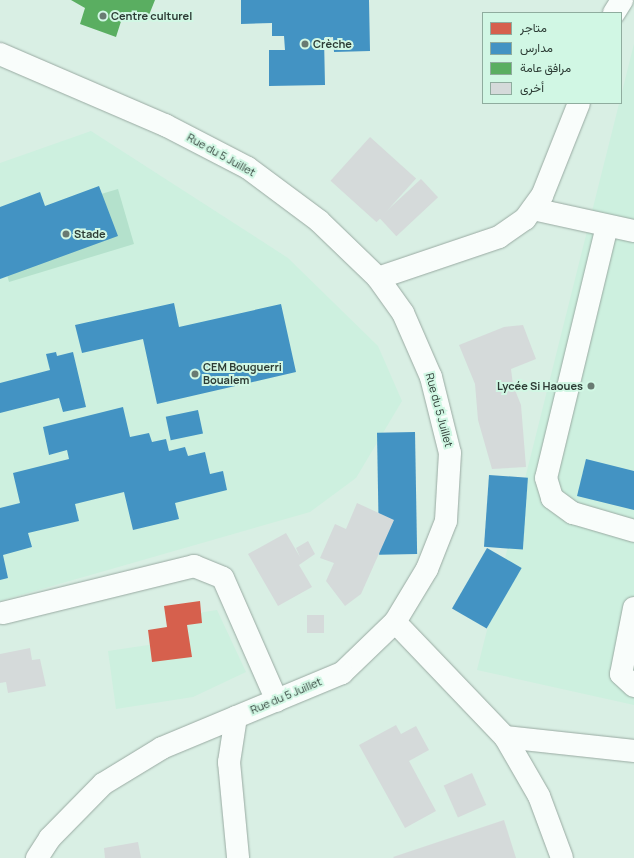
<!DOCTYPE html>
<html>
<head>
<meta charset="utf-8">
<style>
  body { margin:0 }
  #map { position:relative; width:634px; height:858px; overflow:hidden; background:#d9efe4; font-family:Manrope,Vazirmatn,sans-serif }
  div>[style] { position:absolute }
  .built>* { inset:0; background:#cdf0df }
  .green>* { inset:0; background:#b4e1cc }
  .shops>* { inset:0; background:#d6604d }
  .schools>* { inset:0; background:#4393c3; transform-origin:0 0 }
  .public>* { inset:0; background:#5aae61 }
  .building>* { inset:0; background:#d5dada; transform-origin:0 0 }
  .roads { filter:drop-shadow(0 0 1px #99aaa2) drop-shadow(0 0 1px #99aaa2) }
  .minor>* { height:22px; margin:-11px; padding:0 11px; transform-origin:11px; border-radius:11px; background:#f9fdfb }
  .dots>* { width:11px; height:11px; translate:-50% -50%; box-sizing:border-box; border:2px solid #d1f7e4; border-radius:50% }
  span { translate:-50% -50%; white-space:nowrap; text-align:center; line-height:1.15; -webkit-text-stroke:4px #d1f7e4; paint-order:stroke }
  .poi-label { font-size:11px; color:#2d3c35; font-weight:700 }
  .left { translate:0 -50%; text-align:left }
  .right { translate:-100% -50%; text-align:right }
  .street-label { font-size:11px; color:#2d3c35 }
  .legend { position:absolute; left:482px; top:12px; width:140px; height:92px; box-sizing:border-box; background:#d1f7e4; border:1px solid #8fac9e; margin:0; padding:5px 7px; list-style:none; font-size:12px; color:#2d3c35 }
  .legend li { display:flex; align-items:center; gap:8px; height:20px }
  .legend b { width:20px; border:1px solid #8fac9e }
</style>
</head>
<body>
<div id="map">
  <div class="built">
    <i style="clip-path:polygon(634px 44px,634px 705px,477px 670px)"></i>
    <i style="clip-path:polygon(91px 131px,288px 258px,378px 346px,402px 401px,356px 478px,310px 512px,0 601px,0 163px)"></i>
    <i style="clip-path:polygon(217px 610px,246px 672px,193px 697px,116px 709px,108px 651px,182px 640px,178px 616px)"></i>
  </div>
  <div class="green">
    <i style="clip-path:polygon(118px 189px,134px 244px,9px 282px,0 250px,0 224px)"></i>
  </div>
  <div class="shops">
    <i style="clip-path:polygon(200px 601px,202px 623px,187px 625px,192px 657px,152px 662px,148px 630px,167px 627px,164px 606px)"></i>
  </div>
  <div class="schools">
    <i style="clip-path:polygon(241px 0,369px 0,370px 51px,334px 52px,333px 37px,324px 38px,325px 85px,269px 86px,269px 50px,285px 50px,284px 36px,272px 36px,272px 23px,241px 24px)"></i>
    <i style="clip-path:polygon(99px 186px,118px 236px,0 279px,0 207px,40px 192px,45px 206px)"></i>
    <i style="clip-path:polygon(174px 303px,179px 327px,281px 304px,296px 372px,157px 404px,143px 339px,82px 353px,75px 325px)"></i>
    <i style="clip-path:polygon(56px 352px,57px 356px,73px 352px,86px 407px,63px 412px,59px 398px,0 413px,0 383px,50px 370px,46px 354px)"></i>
    <i style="clip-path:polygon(123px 407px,130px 437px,149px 433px,152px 442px,166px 439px,169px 451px,185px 447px,188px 456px,205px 452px,210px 474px,223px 471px,227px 490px,175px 503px,179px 519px,133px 530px,124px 492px,75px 504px,79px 521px,28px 533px,32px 547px,3px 555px,8px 578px,0 580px,0 508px,20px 503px,13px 473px,69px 459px,67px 450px,49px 455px,43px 427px)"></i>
    <i style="left:198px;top:410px;width:24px;height:33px;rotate:78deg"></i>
    <i style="left:415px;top:432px;width:122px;height:38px;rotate:89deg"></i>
    <i style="clip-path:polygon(586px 459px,634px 471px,634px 510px,577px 496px)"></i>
    <i style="left:489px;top:475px;width:39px;height:72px;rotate:4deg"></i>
    <i style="left:487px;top:548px;width:40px;height:70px;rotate:30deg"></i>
  </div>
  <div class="public">
    <i style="clip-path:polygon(71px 0,155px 0,147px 20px,124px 12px,116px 37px,80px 24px,85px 8px)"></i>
  </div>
  <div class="building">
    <i style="left:370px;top:137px;width:62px;height:59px;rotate:42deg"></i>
    <i style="left:421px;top:179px;width:25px;height:57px;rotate:47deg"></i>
    <i style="clip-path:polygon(523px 325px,536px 359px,511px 369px,513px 385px,521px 405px,526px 467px,492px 469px,478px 420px,475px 384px,459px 345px,504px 327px)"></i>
    <i style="clip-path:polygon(357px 503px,394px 520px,361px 594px,345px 606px,326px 581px,334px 563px,320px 558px,335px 524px,346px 529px)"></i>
    <i style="clip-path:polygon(286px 533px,300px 557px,296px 548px,308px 541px,315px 554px,299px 565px,312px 587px,278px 606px,248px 554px)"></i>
    <i style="left:307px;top:615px;width:17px;height:18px"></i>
    <i style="clip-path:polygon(30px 648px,32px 660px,40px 659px,46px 686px,8px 693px,6px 682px,0 683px,0 654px)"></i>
    <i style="clip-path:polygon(396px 725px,401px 734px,416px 726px,429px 750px,409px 761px,436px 811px,405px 828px,359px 745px)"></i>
    <i style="left:472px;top:773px;width:35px;height:31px;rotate:66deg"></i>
    <i style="clip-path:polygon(504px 820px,516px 858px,394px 858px,393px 857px)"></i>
    <i style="clip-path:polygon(138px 842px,141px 858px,105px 858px,104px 848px)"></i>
  </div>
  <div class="roads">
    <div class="minor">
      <i style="left:614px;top:13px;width:15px;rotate:-58deg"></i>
      <i style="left:0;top:54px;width:180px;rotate:23.3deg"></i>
      <i style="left:165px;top:125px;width:93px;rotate:27.4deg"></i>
      <i style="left:248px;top:168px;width:89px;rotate:36.7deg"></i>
      <i style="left:319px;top:221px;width:82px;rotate:44deg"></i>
      <i style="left:378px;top:278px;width:43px;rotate:54.5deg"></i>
      <i style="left:403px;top:313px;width:70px;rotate:66.4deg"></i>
      <i style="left:431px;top:377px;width:78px;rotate:76deg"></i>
      <i style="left:450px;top:453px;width:68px;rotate:93.4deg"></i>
      <i style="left:446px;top:521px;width:52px;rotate:111.6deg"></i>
      <i style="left:427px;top:569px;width:62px;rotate:121.1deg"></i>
      <i style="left:395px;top:622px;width:74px;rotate:136.1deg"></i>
      <i style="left:342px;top:673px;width:195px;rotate:157.4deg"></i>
      <i style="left:162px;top:748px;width:69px;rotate:148.6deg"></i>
      <i style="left:103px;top:784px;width:76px;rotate:134.5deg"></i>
      <i style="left:50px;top:838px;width:24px;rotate:123deg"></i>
      <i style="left:533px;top:209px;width:103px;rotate:12.3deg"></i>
      <i style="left:607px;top:226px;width:259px;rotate:103.6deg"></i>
      <i style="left:546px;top:478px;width:21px;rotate:73deg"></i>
      <i style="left:552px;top:498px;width:26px;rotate:36deg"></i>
      <i style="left:573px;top:513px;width:64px;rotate:16.4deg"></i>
      <i style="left:378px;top:278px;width:128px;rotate:-18.7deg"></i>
      <i style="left:499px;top:237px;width:32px;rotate:-35deg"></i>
      <i style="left:525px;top:219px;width:29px;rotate:-54deg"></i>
      <i style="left:542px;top:196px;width:100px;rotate:-68.3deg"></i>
      <i style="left:634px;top:608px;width:67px;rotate:101.1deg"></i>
      <i style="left:621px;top:674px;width:18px;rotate:43deg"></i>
      <i style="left:3px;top:613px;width:197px;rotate:-13.8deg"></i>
      <i style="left:194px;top:566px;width:31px;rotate:22deg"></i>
      <i style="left:223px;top:578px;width:134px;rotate:66.3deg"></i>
      <i style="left:395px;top:622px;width:159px;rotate:46.3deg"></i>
      <i style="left:505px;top:737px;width:68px;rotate:60deg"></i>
      <i style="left:539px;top:796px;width:66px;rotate:69.6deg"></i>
      <i style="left:236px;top:717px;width:46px;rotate:98.8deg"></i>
      <i style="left:229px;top:762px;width:96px;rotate:84.6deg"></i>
      <i style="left:505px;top:737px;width:130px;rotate:6.2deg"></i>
    </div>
  </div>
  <div class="dots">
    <i style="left:103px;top:16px;background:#697b72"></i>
    <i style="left:305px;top:44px;background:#697b72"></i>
    <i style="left:66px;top:234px;background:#697b72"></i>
    <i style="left:195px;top:374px;background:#697b72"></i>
    <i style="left:591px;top:386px;background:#697b72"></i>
  </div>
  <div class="poi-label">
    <span class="left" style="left:111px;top:16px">Centre culturel</span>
    <span class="left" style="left:313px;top:44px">Crèche</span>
    <span class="left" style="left:74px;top:234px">Stade</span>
    <span class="left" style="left:203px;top:374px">CEM Bouguerri<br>Boualem</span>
    <span class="right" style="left:583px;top:386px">Lycée Si Haoues</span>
  </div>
  <div class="street-label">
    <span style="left:221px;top:155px;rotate:29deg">Rue du 5 Juillet</span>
    <span style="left:439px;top:410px;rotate:75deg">Rue du 5 Juillet</span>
    <span style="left:286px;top:696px;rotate:-23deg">Rue du 5 Juillet</span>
  </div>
  <ul class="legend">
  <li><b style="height:11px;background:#d6604d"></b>متاجر</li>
  <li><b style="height:11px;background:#4393c3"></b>مدارس</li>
  <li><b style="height:11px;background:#5aae61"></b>مرافق عامة</li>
  <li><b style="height:11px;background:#d5dada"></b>أخرى</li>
  </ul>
</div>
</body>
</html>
